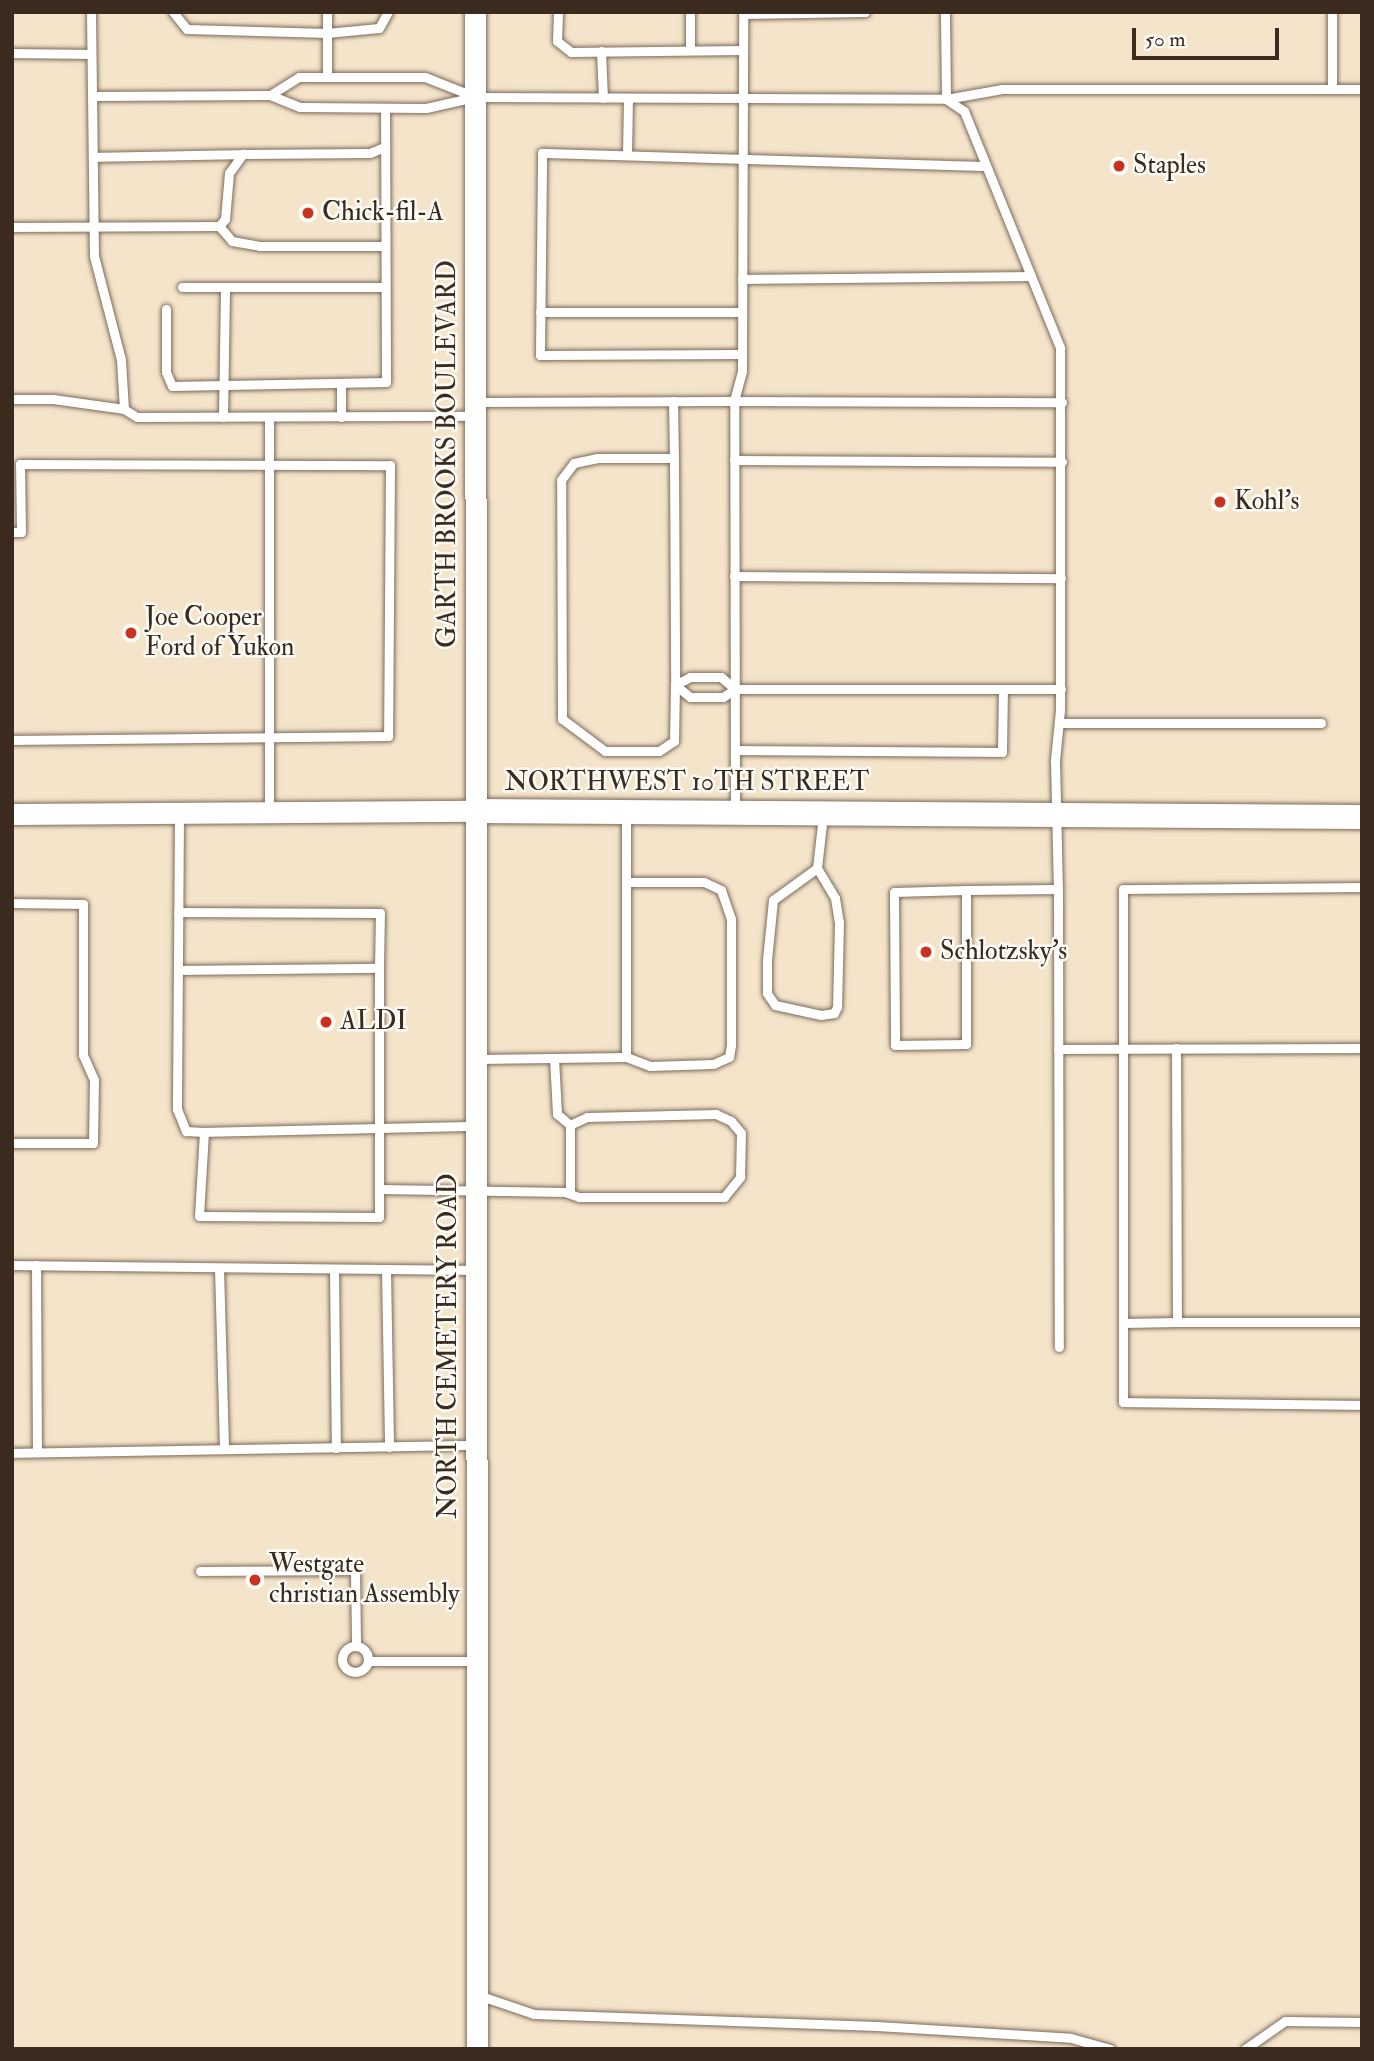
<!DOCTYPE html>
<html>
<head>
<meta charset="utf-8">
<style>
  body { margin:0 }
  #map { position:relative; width:1374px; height:2061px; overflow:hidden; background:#f4e4ca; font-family:"IM FELL Double Pica",serif }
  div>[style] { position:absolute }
  .roads { filter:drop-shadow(0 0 2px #7c6b5a) drop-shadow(0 0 2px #7c6b5a) }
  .service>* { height:9px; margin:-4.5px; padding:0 4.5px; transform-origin:4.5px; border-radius:4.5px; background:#fff }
  .service>.ring { margin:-4.5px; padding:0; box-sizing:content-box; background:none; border:9px solid #fff; border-radius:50% }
  .tertiary>* { height:21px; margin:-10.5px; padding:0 10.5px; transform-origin:10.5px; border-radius:10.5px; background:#fff }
  .secondary>* { height:24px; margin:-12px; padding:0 12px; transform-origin:12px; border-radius:12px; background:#fff }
  .dots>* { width:19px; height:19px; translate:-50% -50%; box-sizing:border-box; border:4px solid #fdfcf7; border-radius:50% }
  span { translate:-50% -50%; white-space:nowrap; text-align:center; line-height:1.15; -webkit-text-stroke:5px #fdfcf7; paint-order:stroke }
  .poi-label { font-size:26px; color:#3b2a1e }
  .left { translate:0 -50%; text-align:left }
  .street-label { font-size:26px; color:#3b2a1e }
  .frame { position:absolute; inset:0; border:14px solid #3b2a1e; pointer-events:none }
  .scale { position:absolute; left:1132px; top:28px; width:147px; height:32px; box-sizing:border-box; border:4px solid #3b2a1e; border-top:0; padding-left:9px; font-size:21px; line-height:24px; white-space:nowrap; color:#3b2a1e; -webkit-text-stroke:5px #fdfcf7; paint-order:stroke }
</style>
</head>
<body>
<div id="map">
  <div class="roads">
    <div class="service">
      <i style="left:91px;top:12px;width:244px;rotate:89.3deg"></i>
      <i style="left:94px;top:256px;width:107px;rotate:75.4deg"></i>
      <i style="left:121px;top:360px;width:49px;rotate:86.5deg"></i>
      <i style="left:124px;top:409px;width:15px;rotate:32deg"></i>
      <i style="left:137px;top:417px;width:338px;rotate:-0.2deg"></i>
      <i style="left:173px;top:12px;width:22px;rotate:51deg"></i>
      <i style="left:187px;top:29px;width:140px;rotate:1.6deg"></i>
      <i style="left:327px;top:33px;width:52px;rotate:-5.5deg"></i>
      <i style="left:379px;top:28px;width:18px;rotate:-61deg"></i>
      <i style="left:327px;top:12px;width:65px;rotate:90deg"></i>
      <i style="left:558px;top:12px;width:29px;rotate:92deg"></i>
      <i style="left:557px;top:41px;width:18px;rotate:38deg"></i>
      <i style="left:571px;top:52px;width:172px;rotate:-0.7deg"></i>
      <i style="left:690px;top:12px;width:38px;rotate:90deg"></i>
      <i style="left:743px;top:14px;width:122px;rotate:-0.9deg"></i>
      <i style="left:601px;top:51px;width:47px;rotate:87.6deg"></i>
      <i style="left:12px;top:53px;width:79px;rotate:0.7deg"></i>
      <i style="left:1332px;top:89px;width:77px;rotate:-90deg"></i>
      <i style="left:270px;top:95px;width:34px;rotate:-32deg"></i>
      <i style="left:299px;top:77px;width:126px"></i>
      <i style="left:425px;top:77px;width:52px;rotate:21.6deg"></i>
      <i style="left:92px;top:96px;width:178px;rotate:-0.3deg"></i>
      <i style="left:270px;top:95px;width:32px;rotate:22deg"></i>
      <i style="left:300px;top:107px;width:126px;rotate:0.5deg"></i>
      <i style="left:426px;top:108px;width:50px;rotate:-12.7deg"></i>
      <i style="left:475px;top:97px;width:471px;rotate:0.2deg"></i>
      <i style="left:946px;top:99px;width:87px;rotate:-90.7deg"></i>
      <i style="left:946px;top:99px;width:22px;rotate:34deg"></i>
      <i style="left:964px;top:111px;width:256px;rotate:67.9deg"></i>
      <i style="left:1060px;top:348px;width:362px;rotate:90deg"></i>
      <i style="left:1060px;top:710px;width:50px;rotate:95.7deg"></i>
      <i style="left:1055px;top:760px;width:129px;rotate:88.7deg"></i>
      <i style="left:1058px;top:889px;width:92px;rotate:179.4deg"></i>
      <i style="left:966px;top:890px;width:72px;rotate:178.4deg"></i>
      <i style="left:894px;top:892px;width:153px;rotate:89.6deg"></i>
      <i style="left:895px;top:1045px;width:71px;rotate:-0.8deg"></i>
      <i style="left:966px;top:1044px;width:154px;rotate:-90deg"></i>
      <i style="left:946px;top:99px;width:57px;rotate:-10.1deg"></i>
      <i style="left:1002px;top:89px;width:360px"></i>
      <i style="left:627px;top:155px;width:57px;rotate:-89deg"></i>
      <i style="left:93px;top:157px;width:150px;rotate:-1.1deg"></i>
      <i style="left:219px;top:226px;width:9px;rotate:-49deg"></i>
      <i style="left:225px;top:219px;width:46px;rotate:-85deg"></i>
      <i style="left:229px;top:173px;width:24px;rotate:-54deg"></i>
      <i style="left:243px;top:154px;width:127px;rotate:-0.5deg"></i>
      <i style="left:370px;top:153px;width:15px;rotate:-23deg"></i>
      <i style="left:219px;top:226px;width:20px;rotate:49deg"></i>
      <i style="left:232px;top:241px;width:28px;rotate:10deg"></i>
      <i style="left:260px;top:246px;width:124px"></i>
      <i style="left:12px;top:227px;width:207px;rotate:-0.3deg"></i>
      <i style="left:742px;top:279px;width:289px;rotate:-0.6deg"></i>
      <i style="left:182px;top:287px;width:203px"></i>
      <i style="left:166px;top:309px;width:63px;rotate:90deg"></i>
      <i style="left:166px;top:372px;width:15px;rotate:67deg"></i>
      <i style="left:172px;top:386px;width:214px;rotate:-1.1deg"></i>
      <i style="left:386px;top:382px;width:274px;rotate:-90.2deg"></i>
      <i style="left:540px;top:312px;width:202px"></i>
      <i style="left:742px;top:354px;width:202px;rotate:179.7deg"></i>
      <i style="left:540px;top:355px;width:202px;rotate:-89.4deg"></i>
      <i style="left:542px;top:153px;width:444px;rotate:1.7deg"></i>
      <i style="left:341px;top:386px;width:31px;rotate:90deg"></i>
      <i style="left:12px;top:399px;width:41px"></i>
      <i style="left:53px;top:399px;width:72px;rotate:8deg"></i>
      <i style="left:673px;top:401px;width:57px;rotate:89deg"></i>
      <i style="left:674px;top:458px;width:227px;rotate:89.7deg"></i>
      <i style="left:675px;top:685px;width:56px;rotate:91deg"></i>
      <i style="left:674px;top:741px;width:18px;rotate:146deg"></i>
      <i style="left:659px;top:751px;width:54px;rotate:180deg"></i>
      <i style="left:605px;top:751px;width:54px;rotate:-143.3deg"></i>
      <i style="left:562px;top:719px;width:239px;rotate:-90.2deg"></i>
      <i style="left:561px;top:480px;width:21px;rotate:-53deg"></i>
      <i style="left:574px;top:463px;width:24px;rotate:-12deg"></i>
      <i style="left:597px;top:458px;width:77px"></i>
      <i style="left:476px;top:402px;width:258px;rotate:-0.2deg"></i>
      <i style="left:734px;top:401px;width:31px;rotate:-75deg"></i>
      <i style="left:742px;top:371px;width:359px;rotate:-89.8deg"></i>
      <i style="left:223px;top:417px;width:129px;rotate:-89.1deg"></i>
      <i style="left:269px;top:417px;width:394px;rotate:90deg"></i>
      <i style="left:734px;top:460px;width:328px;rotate:0.3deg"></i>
      <i style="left:12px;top:532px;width:9px"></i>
      <i style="left:21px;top:532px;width:68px;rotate:-90.8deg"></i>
      <i style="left:20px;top:464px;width:370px;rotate:0.2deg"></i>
      <i style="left:390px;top:465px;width:271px;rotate:90.4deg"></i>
      <i style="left:388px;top:736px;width:376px;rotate:179.4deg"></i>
      <i style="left:734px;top:576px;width:327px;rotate:0.4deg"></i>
      <i style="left:690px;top:677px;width:31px"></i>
      <i style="left:721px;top:677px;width:18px;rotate:41deg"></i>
      <i style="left:735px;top:689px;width:14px;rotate:146deg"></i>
      <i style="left:723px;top:697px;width:33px;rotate:180deg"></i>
      <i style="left:690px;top:697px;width:19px;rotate:-141deg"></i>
      <i style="left:675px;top:685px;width:17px;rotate:-28deg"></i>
      <i style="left:735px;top:689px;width:268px"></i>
      <i style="left:1059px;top:723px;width:262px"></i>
      <i style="left:735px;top:750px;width:267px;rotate:0.4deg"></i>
      <i style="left:1002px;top:752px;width:63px;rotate:-89.1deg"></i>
      <i style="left:1003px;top:689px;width:58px"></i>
      <i style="left:735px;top:811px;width:410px;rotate:-90.1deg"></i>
      <i style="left:734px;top:401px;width:328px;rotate:0.2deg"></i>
      <i style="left:179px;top:815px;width:294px;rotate:90.4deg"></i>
      <i style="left:177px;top:1109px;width:24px;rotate:68deg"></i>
      <i style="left:186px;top:1131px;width:18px;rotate:3deg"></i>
      <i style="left:204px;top:1132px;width:84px;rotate:93.4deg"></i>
      <i style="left:199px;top:1216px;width:180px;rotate:0.3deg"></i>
      <i style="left:379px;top:1217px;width:28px;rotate:-90deg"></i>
      <i style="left:379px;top:1189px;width:186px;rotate:0.9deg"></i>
      <i style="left:565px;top:1192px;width:15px;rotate:20deg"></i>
      <i style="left:579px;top:1197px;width:145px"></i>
      <i style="left:724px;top:1197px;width:26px;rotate:-51deg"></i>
      <i style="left:740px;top:1177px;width:44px;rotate:-88.7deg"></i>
      <i style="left:741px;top:1133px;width:16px;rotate:-130deg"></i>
      <i style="left:731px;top:1121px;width:17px;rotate:-155deg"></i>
      <i style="left:716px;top:1114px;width:129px;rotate:178.7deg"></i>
      <i style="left:587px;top:1117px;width:19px;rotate:155deg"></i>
      <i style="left:570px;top:1125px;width:68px;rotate:90deg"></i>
      <i style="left:817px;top:868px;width:35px;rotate:59deg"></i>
      <i style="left:835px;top:898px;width:24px;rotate:81deg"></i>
      <i style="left:839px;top:922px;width:85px;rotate:91.3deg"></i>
      <i style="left:837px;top:1007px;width:7px;rotate:117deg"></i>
      <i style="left:834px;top:1013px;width:13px;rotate:171deg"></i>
      <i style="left:821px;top:1015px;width:47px;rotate:-167.7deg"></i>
      <i style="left:775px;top:1005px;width:14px;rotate:-124deg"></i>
      <i style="left:767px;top:993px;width:33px;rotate:-90deg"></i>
      <i style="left:767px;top:960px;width:60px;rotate:-84.3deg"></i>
      <i style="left:773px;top:900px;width:54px;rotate:-36deg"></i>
      <i style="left:817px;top:868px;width:53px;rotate:-83.5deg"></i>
      <i style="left:626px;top:882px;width:78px"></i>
      <i style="left:704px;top:882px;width:19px;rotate:25deg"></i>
      <i style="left:721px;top:890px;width:31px;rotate:71deg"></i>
      <i style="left:731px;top:919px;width:126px;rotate:90deg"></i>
      <i style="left:731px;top:1045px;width:12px;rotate:99deg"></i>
      <i style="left:729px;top:1057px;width:17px;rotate:156deg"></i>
      <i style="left:713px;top:1064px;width:63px;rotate:178.2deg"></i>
      <i style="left:650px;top:1066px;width:26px;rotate:-159deg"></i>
      <i style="left:1362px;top:887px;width:239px;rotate:179.5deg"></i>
      <i style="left:1123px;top:889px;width:513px;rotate:90deg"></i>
      <i style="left:1123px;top:1402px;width:239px;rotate:0.7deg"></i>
      <i style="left:1058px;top:889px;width:458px;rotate:89.9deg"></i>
      <i style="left:12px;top:903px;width:71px;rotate:0.8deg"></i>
      <i style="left:83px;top:904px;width:151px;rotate:90deg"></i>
      <i style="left:83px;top:1055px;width:27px;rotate:66deg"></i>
      <i style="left:94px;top:1080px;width:63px;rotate:90.9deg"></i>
      <i style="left:93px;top:1143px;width:81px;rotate:180deg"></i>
      <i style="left:379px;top:968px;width:221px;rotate:90deg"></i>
      <i style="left:178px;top:970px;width:201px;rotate:-0.6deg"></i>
      <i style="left:379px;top:968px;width:55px;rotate:-89deg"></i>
      <i style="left:380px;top:913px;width:202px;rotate:-179.7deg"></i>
      <i style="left:1176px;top:1048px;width:274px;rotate:89.8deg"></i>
      <i style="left:1177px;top:1322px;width:185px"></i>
      <i style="left:1058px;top:1049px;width:304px;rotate:-0.2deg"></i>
      <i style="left:554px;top:1058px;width:56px;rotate:86.9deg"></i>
      <i style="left:557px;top:1114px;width:17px;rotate:40deg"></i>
      <i style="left:477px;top:1059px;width:149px;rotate:-0.8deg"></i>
      <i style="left:626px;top:1057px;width:244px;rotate:-90deg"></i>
      <i style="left:204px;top:1132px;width:271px;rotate:-1.3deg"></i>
      <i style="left:12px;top:1265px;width:463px;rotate:0.6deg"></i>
      <i style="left:36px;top:1265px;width:187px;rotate:89.7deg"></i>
      <i style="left:219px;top:1268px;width:181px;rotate:88.4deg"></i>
      <i style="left:334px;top:1269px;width:179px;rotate:89.4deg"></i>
      <i style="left:386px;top:1270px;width:177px;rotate:89deg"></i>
      <i style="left:1123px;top:1323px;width:54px;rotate:-1.1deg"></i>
      <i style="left:12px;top:1453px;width:464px;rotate:-1deg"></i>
      <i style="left:200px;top:1571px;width:155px;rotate:-0.4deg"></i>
      <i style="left:355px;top:1570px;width:75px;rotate:89.2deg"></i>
      <i class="ring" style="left:342px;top:1646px;width:17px;height:17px"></i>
      <i style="left:368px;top:1661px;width:109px"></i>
      <i style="left:478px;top:1995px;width:59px;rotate:18.7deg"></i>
      <i style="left:534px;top:2014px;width:343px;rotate:2deg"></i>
      <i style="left:877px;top:2026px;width:194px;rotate:3.5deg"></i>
      <i style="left:1071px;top:2038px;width:41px;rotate:15.8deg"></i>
      <i style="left:1245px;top:2049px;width:49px;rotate:-35deg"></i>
      <i style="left:1285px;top:2021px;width:77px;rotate:0.7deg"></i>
    </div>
    <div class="tertiary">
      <i style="left:475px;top:12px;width:2037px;rotate:89.94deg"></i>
      <i style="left:12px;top:814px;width:465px;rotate:-0.4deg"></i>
    </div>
    <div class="secondary">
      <i style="left:477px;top:811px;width:885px;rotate:0.39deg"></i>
    </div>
  </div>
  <div class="dots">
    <i style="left:1119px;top:166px;background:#c8321e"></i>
    <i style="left:308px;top:213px;background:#c8321e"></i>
    <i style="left:1220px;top:502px;background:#c8321e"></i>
    <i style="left:131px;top:633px;background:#c8321e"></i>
    <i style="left:926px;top:952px;background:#c8321e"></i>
    <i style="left:326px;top:1022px;background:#c8321e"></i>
    <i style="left:255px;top:1580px;background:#c8321e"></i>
  </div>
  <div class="poi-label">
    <span class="left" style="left:1133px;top:166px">Staples</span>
    <span class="left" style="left:322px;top:213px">Chick-fil-A</span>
    <span class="left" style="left:1234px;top:502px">Kohl's</span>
    <span class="left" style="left:145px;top:633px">Joe Cooper<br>Ford of Yukon</span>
    <span class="left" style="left:940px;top:952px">Schlotzsky's</span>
    <span class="left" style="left:340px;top:1022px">ALDI</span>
    <span class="left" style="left:269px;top:1580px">Westgate<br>christian Assembly</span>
  </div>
  <div class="street-label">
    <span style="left:448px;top:454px;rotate:-90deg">GARTH BROOKS BOULEVARD</span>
    <span style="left:687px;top:783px">NORTHWEST 10TH STREET</span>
    <span style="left:449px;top:1346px;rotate:-90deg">NORTH CEMETERY ROAD</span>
  </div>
  <div class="frame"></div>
  <div class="scale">50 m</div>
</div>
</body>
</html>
